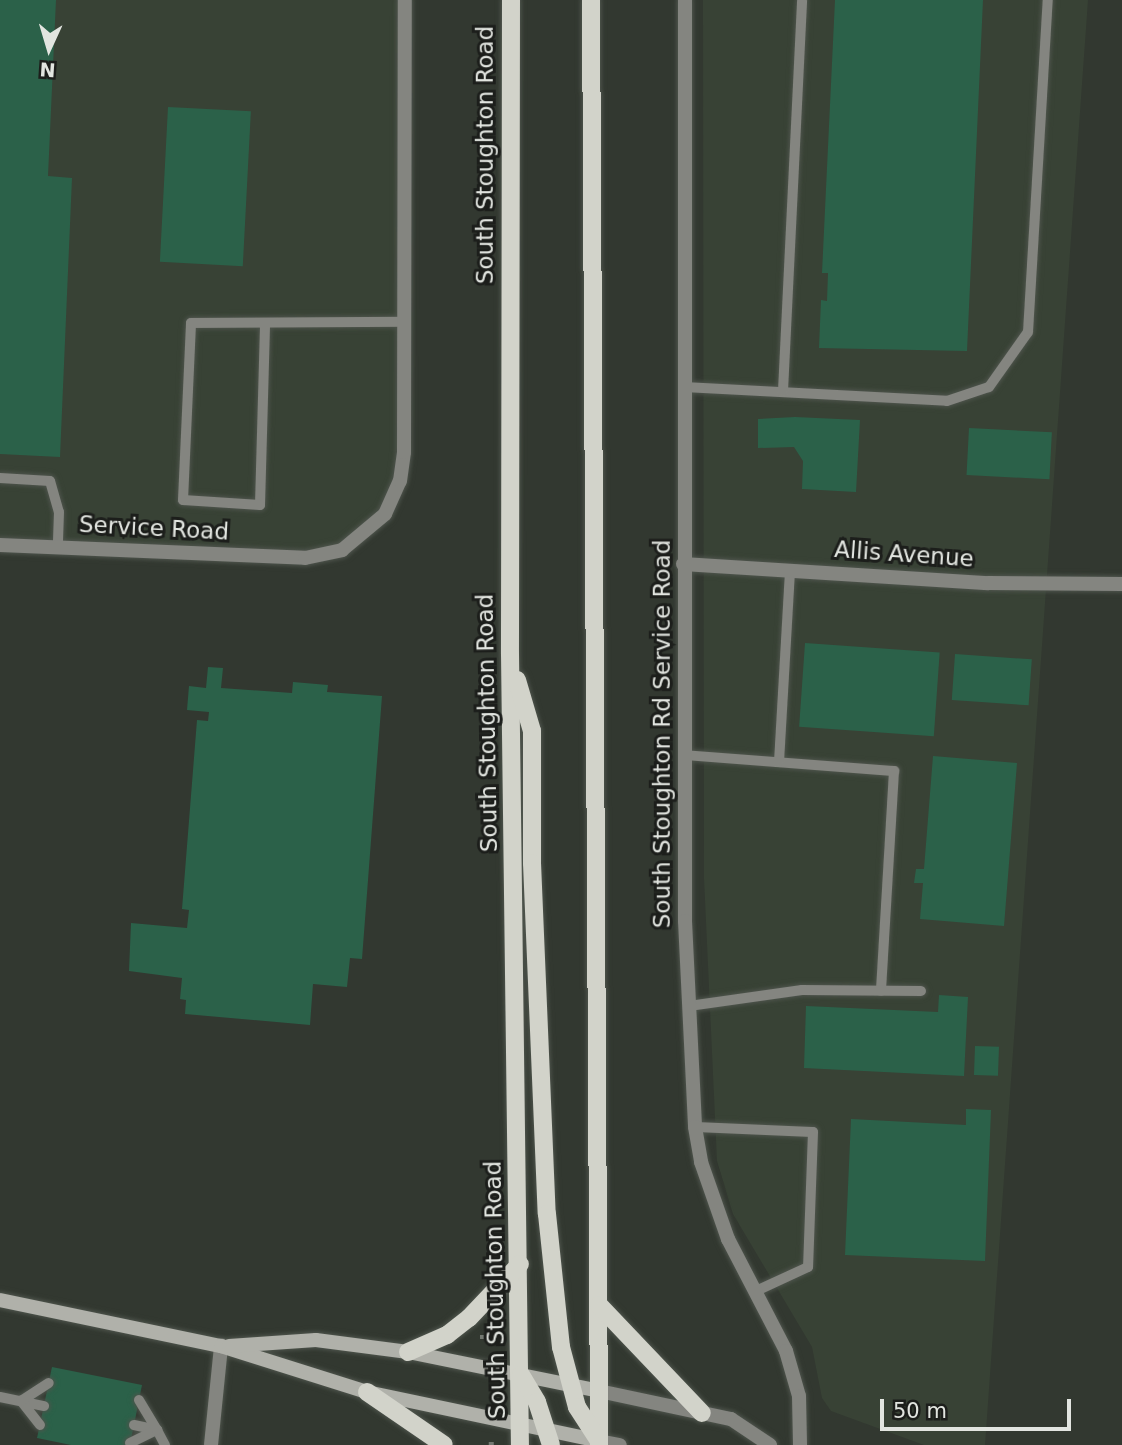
<!DOCTYPE html>
<html>
<head>
<meta charset="utf-8">
<style>
  body { margin:0 }
  #map { position:relative; width:1122px; height:1445px; overflow:hidden; background:#323830; font-family:"DejaVu Sans",sans-serif }
  div>[style] { position:absolute }
  .built>* { inset:0; background:#384235 }
  .building>* { inset:0; background:#2b6149; transform-origin:0 0 }
  .path>* { height:4.5px; margin-top:-2.25px; transform-origin:0; background:repeating-linear-gradient(90deg,#737871 0 3.5px,transparent 0 8.5px) }
  .roads { filter:drop-shadow(0 0 2px #4e544c) drop-shadow(0 0 2px #4e544c) }
  .service>* { height:10px; margin:-5px; padding:0 5px; transform-origin:5px; border-radius:5px; background:#848580 }
  .minor>* { height:14px; margin:-7px; padding:0 7px; transform-origin:7px; border-radius:7px; background:#848580 }
  .tertiary>* { height:14px; margin:-7px; padding:0 7px; transform-origin:7px; border-radius:7px; background:#848580 }
  .secondary>* { height:14px; margin:-7px; padding:0 7px; transform-origin:7px; border-radius:7px; background:#b0b1aa }
  .primary>* { height:18px; margin:-9px; padding:0 9px; transform-origin:9px; border-radius:9px; background:#d2d3ca }
  span { translate:-50% -50%; white-space:nowrap; text-align:center; line-height:1.15; -webkit-text-stroke:6px #1c1e1b; paint-order:stroke }
  .street-label { font-size:23px; color:#e2e5e0 }
  .north { position:absolute; left:14px; top:14px; width:70px; height:70px; -webkit-text-stroke:5px #1c1e1b; paint-order:stroke; rotate:184deg; font-size:19px; font-weight:700; line-height:28px; text-align:center; color:#e2e5e0 }
  .north::after { content:''; display:block; margin:auto; width:24px; height:32px; background:#e2e5e0; clip-path:polygon(50% 0,100% 100%,50% 72%,0 100%) }
  .scale { position:absolute; left:880px; top:1399px; width:191px; height:32px; box-sizing:border-box; border:4px solid #e2e5e0; border-top:0; padding-left:9px; font-size:21px; line-height:24px; white-space:nowrap; color:#e2e5e0; -webkit-text-stroke:5px #1c1e1b; paint-order:stroke }
</style>
</head>
<body>
<div id="map">
  <div class="built">
    <i style="clip-path:polygon(0 0,405px 0,404px 452px,385px 514px,326px 555px,0 545px)"></i>
    <i style="clip-path:polygon(703px 0,1088px 0,985px 1445px,924px 1445px,831px 1411px,822px 1398px,812px 1347px,733px 1214px,717px 1161px,704px 878px)"></i>
  </div>
  <div class="building">
    <i style="clip-path:polygon(0 0,56px 0,48px 176px,72px 178px,60px 457px,0 454px)"></i>
    <i style="clip-path:polygon(835px 0,983px 0,967px 351px,819px 348px,821px 300px,827px 301px,828px 273px,822px 273px)"></i>
    <i style="left:168px;top:107px;width:83px;height:155px;rotate:3deg"></i>
    <i style="clip-path:polygon(795px 417px,860px 420px,856px 492px,802px 489px,803px 461px,794px 447px,758px 448px,758px 419px)"></i>
    <i style="left:969px;top:428px;width:83px;height:47px;rotate:3deg"></i>
    <i style="left:805px;top:643px;width:135px;height:84px;rotate:4deg"></i>
    <i style="left:955px;top:654px;width:77px;height:46px;rotate:4deg"></i>
    <i style="clip-path:polygon(208px 667px,223px 668px,221px 688px,292px 693px,293px 682px,328px 685px,327px 692px,382px 696px,362px 959px,350px 958px,347px 987px,313px 984px,310px 1025px,185px 1014px,186px 1000px,180px 999px,182px 978px,129px 971px,131px 923px,187px 928px,189px 910px,182px 909px,197px 720px,208px 721px,209px 712px,187px 710px,189px 686px,206px 688px)"></i>
    <i style="clip-path:polygon(933px 756px,1017px 763px,1004px 926px,920px 919px,923px 883px,914px 883px,916px 869px,924px 869px)"></i>
    <i style="clip-path:polygon(939px 995px,968px 997px,964px 1076px,804px 1068px,806px 1006px,938px 1012px)"></i>
    <i style="left:975px;top:1046px;width:24px;height:29px;rotate:2deg"></i>
    <i style="clip-path:polygon(966px 1109px,991px 1110px,985px 1261px,845px 1255px,851px 1119px,966px 1125px)"></i>
    <i style="clip-path:polygon(52px 1367px,142px 1385px,130px 1445px,71px 1445px,37px 1438px)"></i>
  </div>
  <div class="path">
    <i style="left:480px;top:1337px;width:17px"></i>
    <i style="left:491px;top:1445px;width:4px;rotate:-90deg"></i>
  </div>
  <div class="roads">
    <div class="service">
      <i style="left:265px;top:326px;width:179px;rotate:91.6deg"></i>
      <i style="left:260px;top:505px;width:77px;rotate:-176.3deg"></i>
      <i style="left:183px;top:500px;width:177px;rotate:-87.4deg"></i>
      <i style="left:191px;top:323px;width:213px;rotate:-0.3deg"></i>
      <i style="left:684px;top:387px;width:263px;rotate:3deg"></i>
      <i style="left:947px;top:401px;width:44px;rotate:-18.4deg"></i>
      <i style="left:989px;top:387px;width:67px;rotate:-54.7deg"></i>
      <i style="left:1028px;top:332px;width:333px;rotate:-86.6deg"></i>
      <i style="left:783px;top:391px;width:391px;rotate:-87.2deg"></i>
      <i style="left:0;top:478px;width:50px;rotate:3.4deg"></i>
      <i style="left:50px;top:481px;width:32px;rotate:74deg"></i>
      <i style="left:59px;top:512px;width:35px;rotate:92deg"></i>
      <i style="left:684px;top:755px;width:211px;rotate:4.4deg"></i>
      <i style="left:894px;top:771px;width:220px;rotate:93.4deg"></i>
      <i style="left:779px;top:762px;width:193px;rotate:-86.7deg"></i>
      <i style="left:689px;top:1006px;width:114px;rotate:-8.1deg"></i>
      <i style="left:802px;top:990px;width:119px;rotate:0.5deg"></i>
      <i style="left:695px;top:1127px;width:118px;rotate:2.4deg"></i>
      <i style="left:813px;top:1132px;width:135px;rotate:92.1deg"></i>
      <i style="left:808px;top:1267px;width:57px;rotate:155.2deg"></i>
      <i style="left:0;top:1397px;width:45px;rotate:11.6deg"></i>
      <i style="left:40px;top:1425px;width:31px;rotate:-128deg"></i>
      <i style="left:21px;top:1401px;width:33px;rotate:-33deg"></i>
      <i style="left:134px;top:1425px;width:24px;rotate:12deg"></i>
      <i style="left:157px;top:1430px;width:17px;rotate:62deg"></i>
      <i style="left:130px;top:1443px;width:30px;rotate:-26deg"></i>
      <i style="left:157px;top:1430px;width:35px;rotate:-121deg"></i>
    </div>
    <div class="minor">
      <i style="left:683px;top:564px;width:306px;rotate:3.6deg"></i>
      <i style="left:988px;top:583px;width:134px;rotate:0.4deg"></i>
      <i style="left:211px;top:1445px;width:100px;rotate:-84.2deg"></i>
    </div>
    <div class="tertiary">
      <i style="left:685px;top:0;width:921px;rotate:90deg"></i>
      <i style="left:685px;top:921px;width:206px;rotate:87.2deg"></i>
      <i style="left:695px;top:1127px;width:36px;rotate:80deg"></i>
      <i style="left:701px;top:1162px;width:82px;rotate:70.7deg"></i>
      <i style="left:728px;top:1239px;width:126px;rotate:62.6deg"></i>
      <i style="left:786px;top:1351px;width:47px;rotate:73.9deg"></i>
      <i style="left:799px;top:1396px;width:49px;rotate:88.8deg"></i>
      <i style="left:0;top:545px;width:305px;rotate:2.4deg"></i>
      <i style="left:305px;top:558px;width:38px;rotate:-12deg"></i>
      <i style="left:342px;top:550px;width:56px;rotate:-39.9deg"></i>
      <i style="left:385px;top:514px;width:36px;rotate:-66deg"></i>
      <i style="left:400px;top:481px;width:29px;rotate:-82deg"></i>
      <i style="left:404px;top:452px;width:452px;rotate:-89.9deg"></i>
      <i style="left:599px;top:1391px;width:135px;rotate:12deg"></i>
      <i style="left:731px;top:1419px;width:47px;rotate:33.7deg"></i>
      <i style="left:599px;top:1441px;width:21px;rotate:11deg"></i>
    </div>
    <div class="secondary">
      <i style="left:0;top:1300px;width:226px;rotate:11.8deg"></i>
      <i style="left:221px;top:1346px;width:153px;rotate:17.5deg"></i>
      <i style="left:367px;top:1392px;width:237px;rotate:11.9deg"></i>
      <i style="left:229px;top:1346px;width:87px;rotate:-3.9deg"></i>
      <i style="left:316px;top:1340px;width:93px;rotate:7.4deg"></i>
      <i style="left:408px;top:1352px;width:195px;rotate:11.5deg"></i>
    </div>
    <div class="primary">
      <i style="left:511px;top:0;width:654px;rotate:90.09deg"></i>
      <i style="left:510px;top:654px;width:791px;rotate:89.28deg"></i>
      <i style="left:591px;top:0;width:1445px;rotate:89.68deg"></i>
      <i style="left:517px;top:680px;width:53px;rotate:73.6deg"></i>
      <i style="left:532px;top:731px;width:132px;rotate:90deg"></i>
      <i style="left:532px;top:863px;width:351px;rotate:87.6deg"></i>
      <i style="left:547px;top:1214px;width:134px;rotate:84deg"></i>
      <i style="left:561px;top:1347px;width:62px;rotate:75.1deg"></i>
      <i style="left:577px;top:1407px;width:40px;rotate:57.1deg"></i>
      <i style="left:599px;top:1305px;width:149px;rotate:46.4deg"></i>
      <i style="left:408px;top:1352px;width:43px;rotate:-23.6deg"></i>
      <i style="left:447px;top:1335px;width:28px;rotate:-38deg"></i>
      <i style="left:469px;top:1318px;width:74px;rotate:-46.6deg"></i>
      <i style="left:521px;top:1375px;width:31px;rotate:59deg"></i>
      <i style="left:537px;top:1402px;width:45px;rotate:72deg"></i>
      <i style="left:367px;top:1392px;width:93px;rotate:34.5deg"></i>
    </div>
  </div>
  <div class="street-label">
    <span style="left:485px;top:155px;rotate:-90deg">South Stoughton Road</span>
    <span style="left:154px;top:528px;rotate:3deg">Service Road</span>
    <span style="left:904px;top:554px;rotate:4deg">Allis Avenue</span>
    <span style="left:487px;top:723px;rotate:-91deg">South Stoughton Road</span>
    <span style="left:662px;top:734px;rotate:-90deg">South Stoughton Rd Service Road</span>
    <span style="left:495px;top:1290px;rotate:-91deg">South Stoughton Road</span>
  </div>
  <div class="north">N</div>
  <div class="scale">50 m</div>
</div>
</body>
</html>
